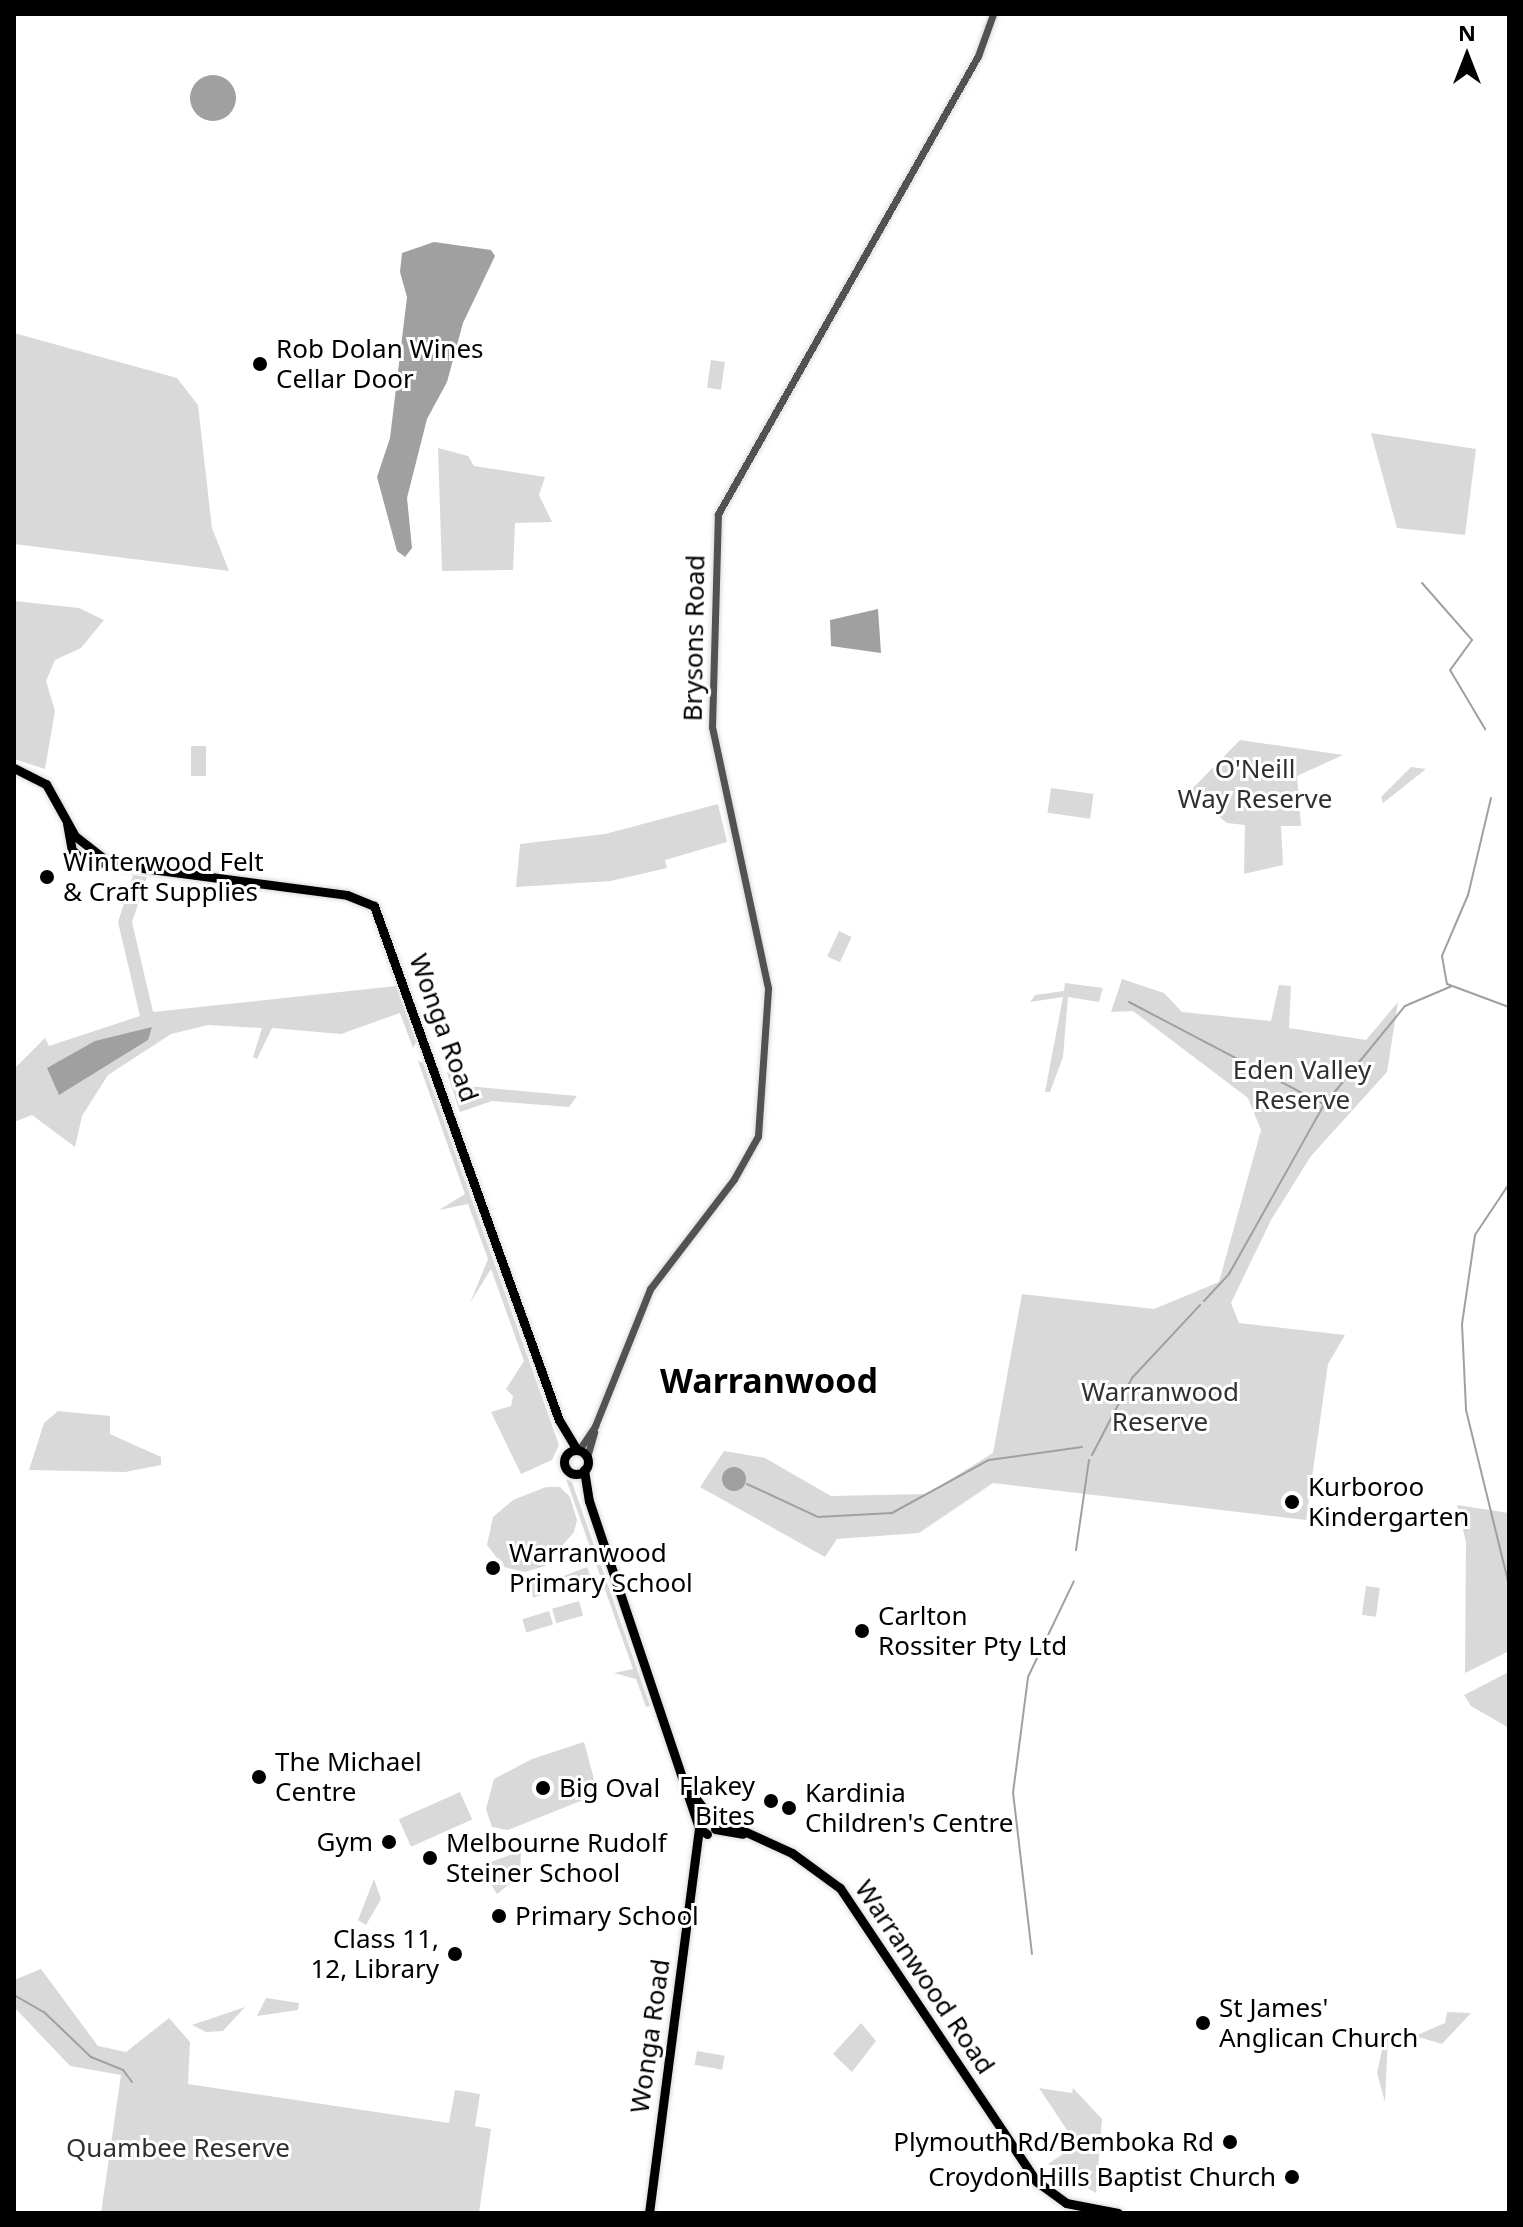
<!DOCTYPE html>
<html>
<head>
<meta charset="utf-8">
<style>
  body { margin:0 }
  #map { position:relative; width:1523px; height:2227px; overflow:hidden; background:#fff; font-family:"Noto Sans",sans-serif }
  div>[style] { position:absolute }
  .green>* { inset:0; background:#d9d9d9; transform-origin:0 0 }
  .water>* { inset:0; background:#a0a0a0 }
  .round { border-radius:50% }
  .stream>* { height:2px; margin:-1px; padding:0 1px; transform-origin:1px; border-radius:1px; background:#a0a0a0 }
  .roads { filter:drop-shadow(0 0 2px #dbdbdb) drop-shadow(0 0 2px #dbdbdb) }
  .minor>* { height:7px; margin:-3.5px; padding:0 3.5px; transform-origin:3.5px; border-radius:3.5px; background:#525252 }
  .major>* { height:9px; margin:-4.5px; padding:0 4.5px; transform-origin:4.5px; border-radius:4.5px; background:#000 }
  .major>.ring { margin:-4.5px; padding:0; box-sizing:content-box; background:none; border:9px solid #000; border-radius:50% }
  .dots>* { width:22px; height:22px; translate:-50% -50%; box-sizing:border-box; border:4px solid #fff; border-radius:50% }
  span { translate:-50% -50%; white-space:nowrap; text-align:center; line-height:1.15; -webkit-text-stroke:6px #fff; paint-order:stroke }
  .poi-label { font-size:26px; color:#000 }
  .left { translate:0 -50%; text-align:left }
  .right { translate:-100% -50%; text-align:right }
  .street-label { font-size:26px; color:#000 }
  .park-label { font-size:26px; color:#303030 }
  .district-label { font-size:34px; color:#000; font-weight:700 }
  .frame { position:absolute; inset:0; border:16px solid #000; pointer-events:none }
  .north { position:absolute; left:1427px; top:16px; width:80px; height:80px; -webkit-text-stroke:6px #fff; paint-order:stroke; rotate:0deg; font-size:22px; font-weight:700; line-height:32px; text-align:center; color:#000 }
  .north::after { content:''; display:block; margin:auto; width:28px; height:36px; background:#000; clip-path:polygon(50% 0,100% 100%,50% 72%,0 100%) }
</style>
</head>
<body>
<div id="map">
  <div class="green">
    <i style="clip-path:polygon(14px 333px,177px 378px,198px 405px,212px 528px,229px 571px,14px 544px)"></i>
    <i style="left:711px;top:360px;width:14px;height:28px;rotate:8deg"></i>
    <i style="clip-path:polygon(1371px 433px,1476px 449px,1465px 535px,1397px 528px)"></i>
    <i style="clip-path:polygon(438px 448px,468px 456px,474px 466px,545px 477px,539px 495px,552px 522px,515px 523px,513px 570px,442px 571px)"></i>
    <i style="clip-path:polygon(14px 601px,79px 608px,104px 620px,81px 648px,55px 660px,46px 681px,55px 711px,45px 769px,14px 759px)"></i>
    <i style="clip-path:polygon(1240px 740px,1343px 755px,1297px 776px,1301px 826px,1281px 826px,1283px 865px,1244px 874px,1245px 825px,1227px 823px,1189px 792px)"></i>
    <i style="left:206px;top:746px;width:30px;height:15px;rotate:90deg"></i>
    <i style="clip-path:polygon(1411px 767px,1426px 769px,1383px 803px,1381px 797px)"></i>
    <i style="left:1051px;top:788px;width:43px;height:25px;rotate:8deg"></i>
    <i style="clip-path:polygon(718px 804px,727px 842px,665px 860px,667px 868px,611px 881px,516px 887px,520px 844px,605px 834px)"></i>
    <i style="clip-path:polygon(133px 875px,147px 877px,132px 922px,153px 1012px,396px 986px,416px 1042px,413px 1048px,400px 1013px,341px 1034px,272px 1028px,257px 1059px,253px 1057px,262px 1028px,208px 1025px,171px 1034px,108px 1075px,82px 1116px,75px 1147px,32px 1115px,14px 1122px,14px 1069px,45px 1038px,49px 1046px,140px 1016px,118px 922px)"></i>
    <i style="left:839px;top:931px;width:14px;height:28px;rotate:25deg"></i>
    <i style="clip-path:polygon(1122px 979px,1164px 993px,1182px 1012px,1271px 1021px,1279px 985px,1291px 986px,1289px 1028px,1366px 1040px,1398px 1002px,1387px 1072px,1311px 1156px,1271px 1220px,1231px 1303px,1239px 1323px,1345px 1335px,1328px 1364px,1306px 1520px,993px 1483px,919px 1533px,837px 1539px,825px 1557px,700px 1487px,724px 1451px,765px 1458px,831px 1496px,927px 1494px,993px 1453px,1022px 1294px,1154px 1309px,1219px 1282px,1261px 1130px,1248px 1098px,1133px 1011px,1111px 1012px)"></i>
    <i style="clip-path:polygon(1065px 983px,1103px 988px,1099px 1002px,1068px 997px,1063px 1057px,1050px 1092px,1045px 1092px,1063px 997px,1030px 1002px,1035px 995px,1064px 991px)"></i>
    <i style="clip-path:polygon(418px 1061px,423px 1063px,559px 1445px,552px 1460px,521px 1474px,491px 1412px,511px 1406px,513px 1396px,506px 1389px,524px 1361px,491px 1269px,470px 1303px,488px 1259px,468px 1204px,439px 1210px,465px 1194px)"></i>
    <i style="clip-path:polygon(450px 1067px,456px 1085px,577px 1096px,569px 1107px,492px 1101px,460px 1112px,447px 1073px)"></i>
    <i style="clip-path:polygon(58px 1411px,110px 1416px,110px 1434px,161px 1457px,161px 1465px,125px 1472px,29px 1470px,44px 1423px)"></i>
    <i style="clip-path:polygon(566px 1479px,572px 1482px,650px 1706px,646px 1707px,636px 1679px,614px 1673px,633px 1669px)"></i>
    <i style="clip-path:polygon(546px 1487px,560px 1487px,570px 1497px,577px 1520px,574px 1532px,545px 1566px,525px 1572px,504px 1567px,487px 1545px,493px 1517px,513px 1500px)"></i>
    <i style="clip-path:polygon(1457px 1505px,1509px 1513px,1509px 1651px,1465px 1673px,1466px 1542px)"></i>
    <i style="left:587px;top:1567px;width:14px;height:28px;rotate:69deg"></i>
    <i style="left:556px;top:1576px;width:14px;height:28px;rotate:73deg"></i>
    <i style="left:1366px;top:1586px;width:14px;height:29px;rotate:8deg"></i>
    <i style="left:579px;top:1601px;width:15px;height:28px;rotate:74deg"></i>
    <i style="left:549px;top:1611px;width:14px;height:28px;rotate:73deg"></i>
    <i style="clip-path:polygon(1509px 1672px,1509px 1728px,1471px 1706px,1464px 1695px)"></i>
    <i style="clip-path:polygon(584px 1742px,598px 1794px,508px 1830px,492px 1827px,486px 1809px,494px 1779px,532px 1759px)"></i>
    <i style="left:460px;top:1792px;width:30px;height:67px;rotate:66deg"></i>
    <i style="clip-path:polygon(521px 1851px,520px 1876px,497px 1894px,484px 1873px,488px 1863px)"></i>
    <i style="clip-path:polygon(374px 1879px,381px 1899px,366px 1925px,358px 1920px)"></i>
    <i style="clip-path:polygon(41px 1969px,98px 2046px,126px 2052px,169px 2018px,190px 2042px,188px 2084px,449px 2123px,455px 2090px,480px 2094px,475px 2126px,491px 2129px,479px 2213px,101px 2213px,121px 2075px,70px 2066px,14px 2007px,14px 1980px)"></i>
    <i style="clip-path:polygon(266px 1998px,299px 2003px,298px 2010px,257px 2016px)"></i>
    <i style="clip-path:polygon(245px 2007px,223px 2031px,206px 2032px,192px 2025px)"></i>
    <i style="clip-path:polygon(1447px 2012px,1471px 2013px,1442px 2044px,1415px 2036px,1445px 2023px)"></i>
    <i style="clip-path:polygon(861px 2023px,876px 2041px,852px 2072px,833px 2054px)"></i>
    <i style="clip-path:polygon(1385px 2037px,1388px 2037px,1385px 2102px,1377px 2073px)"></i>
    <i style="left:697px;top:2051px;width:28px;height:14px;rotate:10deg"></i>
    <i style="clip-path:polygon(1039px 2088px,1072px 2093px,1073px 2088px,1102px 2119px,1096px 2193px,1048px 2164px,1077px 2145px)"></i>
  </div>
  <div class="water">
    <i class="round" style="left:190px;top:75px;width:46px;height:46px"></i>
    <i style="clip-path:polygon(434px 242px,491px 250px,495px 256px,463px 323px,447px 382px,427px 419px,407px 498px,412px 548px,405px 557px,397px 551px,377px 477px,390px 438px,407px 297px,400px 272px,402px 253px)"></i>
    <i style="clip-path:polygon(878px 609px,881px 653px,831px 646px,830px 620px)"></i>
    <i style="clip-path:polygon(152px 1027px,148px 1040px,59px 1095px,47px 1068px,95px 1041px)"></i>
    <i class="round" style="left:722px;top:1467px;width:24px;height:24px"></i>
  </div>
  <div class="stream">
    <i style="left:1422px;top:583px;width:76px;rotate:48.7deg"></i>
    <i style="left:1472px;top:640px;width:37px;rotate:126deg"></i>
    <i style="left:1450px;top:670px;width:69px;rotate:59.3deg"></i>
    <i style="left:1491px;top:798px;width:100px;rotate:103.3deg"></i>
    <i style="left:1468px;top:895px;width:66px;rotate:113.1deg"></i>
    <i style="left:1442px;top:956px;width:28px;rotate:80deg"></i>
    <i style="left:1447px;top:984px;width:66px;rotate:20.4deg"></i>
    <i style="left:1129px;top:1002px;width:219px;rotate:27.7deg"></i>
    <i style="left:1509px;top:1184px;width:61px;rotate:123.7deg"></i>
    <i style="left:1475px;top:1235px;width:90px;rotate:98.3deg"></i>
    <i style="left:1462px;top:1324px;width:86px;rotate:87.3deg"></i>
    <i style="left:1466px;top:1410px;width:180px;rotate:76.2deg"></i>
    <i style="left:1204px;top:1301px;width:37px;rotate:-47deg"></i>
    <i style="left:1229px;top:1274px;width:194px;rotate:-60.7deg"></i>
    <i style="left:1324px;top:1105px;width:128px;rotate:-50.7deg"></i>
    <i style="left:1405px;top:1006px;width:51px;rotate:-23.1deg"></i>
    <i style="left:1092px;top:1455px;width:87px;rotate:-62.5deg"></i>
    <i style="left:1132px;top:1378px;width:100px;rotate:-47deg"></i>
    <i style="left:747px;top:1484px;width:78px;rotate:24.9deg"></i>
    <i style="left:818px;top:1517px;width:74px;rotate:-3.1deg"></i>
    <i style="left:892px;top:1513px;width:111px;rotate:-28.7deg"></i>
    <i style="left:989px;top:1460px;width:94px;rotate:-8deg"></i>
    <i style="left:1076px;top:1550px;width:91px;rotate:-81.8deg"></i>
    <i style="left:1032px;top:1954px;width:162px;rotate:-96.7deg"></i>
    <i style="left:1013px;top:1793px;width:117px;rotate:-82.6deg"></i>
    <i style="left:1028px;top:1677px;width:106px;rotate:-64.4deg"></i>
    <i style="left:14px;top:1995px;width:34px;rotate:30deg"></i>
    <i style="left:44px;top:2012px;width:65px;rotate:43.8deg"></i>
    <i style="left:91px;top:2057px;width:35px;rotate:22deg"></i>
    <i style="left:123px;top:2070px;width:15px;rotate:53deg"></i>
  </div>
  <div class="roads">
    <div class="minor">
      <i style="left:579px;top:1450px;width:29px;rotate:-56deg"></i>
      <i style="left:595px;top:1426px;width:148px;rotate:-68.1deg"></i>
      <i style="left:650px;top:1289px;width:138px;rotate:-52.6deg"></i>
      <i style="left:734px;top:1179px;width:49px;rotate:-60.8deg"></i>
      <i style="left:758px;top:1136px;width:148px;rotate:-86.1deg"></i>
      <i style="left:768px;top:988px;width:267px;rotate:-102.1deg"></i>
      <i style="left:712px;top:727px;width:213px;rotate:-88.4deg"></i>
      <i style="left:718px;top:514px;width:527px;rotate:-60.42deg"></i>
      <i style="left:978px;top:56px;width:45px;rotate:-70.3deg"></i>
      <i style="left:587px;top:1457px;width:26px;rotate:-74deg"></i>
    </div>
    <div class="major">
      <i style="left:14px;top:768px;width:36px;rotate:27deg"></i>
      <i style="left:46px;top:784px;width:60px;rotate:60.9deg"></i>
      <i style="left:75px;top:836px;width:39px;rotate:38deg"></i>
      <i style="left:67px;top:823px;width:27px;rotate:80deg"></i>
      <i style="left:72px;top:850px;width:14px;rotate:45deg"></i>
      <i style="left:82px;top:860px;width:267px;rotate:7.5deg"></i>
      <i style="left:347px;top:895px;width:29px;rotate:22deg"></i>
      <i style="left:374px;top:906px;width:546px;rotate:70.21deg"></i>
      <i style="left:559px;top:1420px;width:35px;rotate:59deg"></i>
      <i class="ring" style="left:564px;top:1450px;width:15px;height:15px"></i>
      <i style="left:584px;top:1470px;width:31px;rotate:81deg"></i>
      <i style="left:589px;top:1501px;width:345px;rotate:71.4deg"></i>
      <i style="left:699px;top:1828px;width:10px;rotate:37deg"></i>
      <i style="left:690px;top:1791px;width:31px;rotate:52deg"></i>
      <i style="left:709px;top:1815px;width:91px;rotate:24.6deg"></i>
      <i style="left:792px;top:1853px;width:59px;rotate:36.1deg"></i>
      <i style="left:840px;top:1888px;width:353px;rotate:56.2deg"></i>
      <i style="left:1036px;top:2181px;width:37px;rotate:36deg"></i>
      <i style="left:1066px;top:2203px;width:53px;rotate:10.9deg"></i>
      <i style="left:715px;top:1829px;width:28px;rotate:10deg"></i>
      <i style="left:649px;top:2213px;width:388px;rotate:-82.6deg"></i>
    </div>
  </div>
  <div class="dots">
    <i style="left:260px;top:364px;background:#000"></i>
    <i style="left:47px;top:877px;background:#000"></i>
    <i style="left:1292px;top:1502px;background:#000"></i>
    <i style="left:493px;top:1568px;background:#000"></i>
    <i style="left:862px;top:1631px;background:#000"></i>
    <i style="left:259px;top:1777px;background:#000"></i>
    <i style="left:543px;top:1788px;background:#000"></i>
    <i style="left:771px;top:1801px;background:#000"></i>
    <i style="left:789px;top:1808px;background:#000"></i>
    <i style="left:389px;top:1842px;background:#000"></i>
    <i style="left:430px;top:1858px;background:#000"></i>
    <i style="left:499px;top:1916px;background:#000"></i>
    <i style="left:455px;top:1954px;background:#000"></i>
    <i style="left:1203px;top:2023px;background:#000"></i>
    <i style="left:1230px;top:2142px;background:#000"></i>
    <i style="left:1292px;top:2177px;background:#000"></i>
  </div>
  <div class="poi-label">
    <span class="left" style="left:276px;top:364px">Rob Dolan Wines<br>Cellar Door</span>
    <span class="left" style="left:63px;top:877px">Winterwood Felt<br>&amp; Craft Supplies</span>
    <span class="left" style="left:1308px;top:1502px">Kurboroo<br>Kindergarten</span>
    <span class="left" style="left:509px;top:1568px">Warranwood<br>Primary School</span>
    <span class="left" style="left:878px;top:1631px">Carlton<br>Rossiter Pty Ltd</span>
    <span class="left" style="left:275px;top:1777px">The Michael<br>Centre</span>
    <span class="right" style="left:755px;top:1801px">Flakey<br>Bites</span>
    <span class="left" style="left:559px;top:1788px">Big Oval</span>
    <span class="left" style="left:805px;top:1808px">Kardinia<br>Children's Centre</span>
    <span class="right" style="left:373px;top:1842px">Gym</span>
    <span class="left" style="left:446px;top:1858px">Melbourne Rudolf<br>Steiner School</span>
    <span class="left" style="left:515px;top:1916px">Primary School</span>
    <span class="right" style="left:439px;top:1954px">Class 11,<br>12, Library</span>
    <span class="left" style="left:1219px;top:2023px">St James'<br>Anglican Church</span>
    <span class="right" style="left:1214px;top:2142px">Plymouth Rd/Bemboka Rd</span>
    <span class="right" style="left:1276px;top:2177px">Croydon Hills Baptist Church</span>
  </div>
  <div class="street-label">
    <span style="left:694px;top:638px;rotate:-89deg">Brysons Road</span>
    <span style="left:444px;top:1028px;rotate:70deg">Wonga Road</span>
    <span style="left:925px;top:1977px;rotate:56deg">Warranwood Road</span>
    <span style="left:650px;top:2036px;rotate:-82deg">Wonga Road</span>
  </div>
  <div class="park-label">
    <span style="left:1255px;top:784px">O'Neill<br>Way Reserve</span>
    <span style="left:1302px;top:1085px">Eden Valley<br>Reserve</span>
    <span style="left:1160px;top:1407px">Warranwood<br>Reserve</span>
    <span style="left:178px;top:2148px">Quambee Reserve</span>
  </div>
  <div class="district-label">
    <span style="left:769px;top:1381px">Warranwood</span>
  </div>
  <div class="frame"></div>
  <div class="north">N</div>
</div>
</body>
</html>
